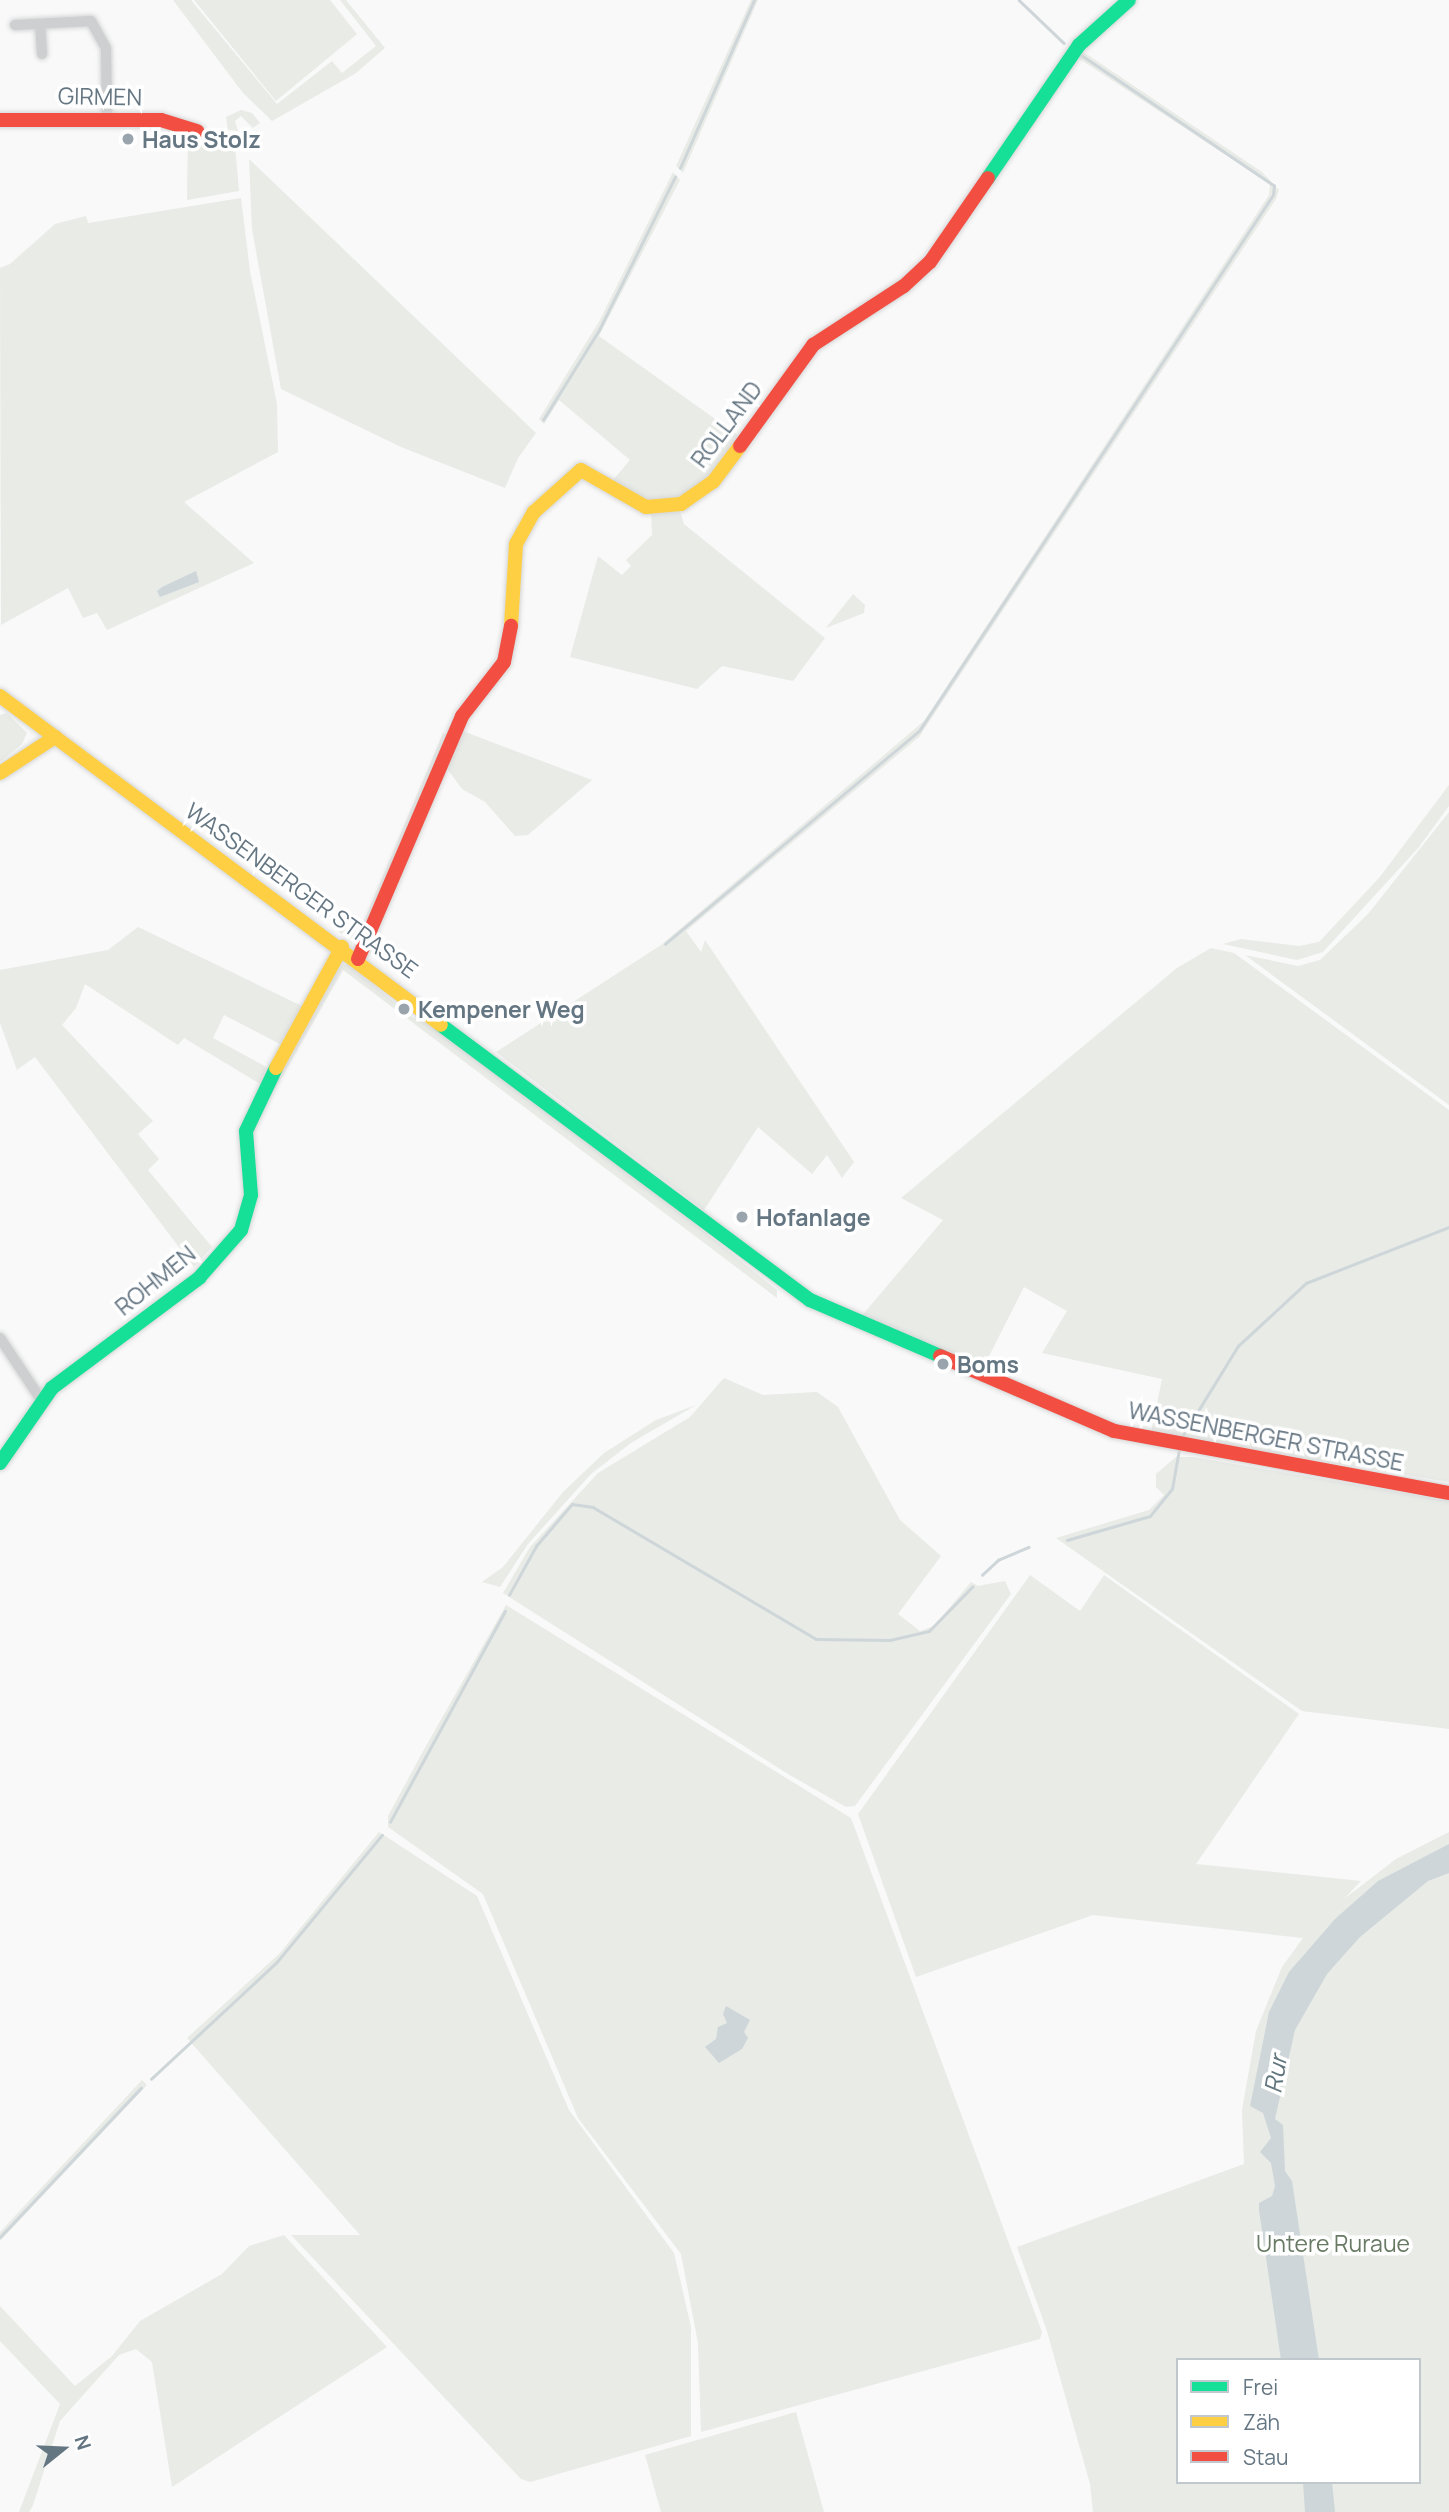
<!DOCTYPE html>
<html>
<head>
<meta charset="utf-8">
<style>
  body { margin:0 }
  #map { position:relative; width:1449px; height:2512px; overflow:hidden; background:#f9f9f9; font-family:Manrope,sans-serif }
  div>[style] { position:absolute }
  .green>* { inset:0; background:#e8ebe6 }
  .water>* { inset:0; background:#ced6d9 }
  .stream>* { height:2.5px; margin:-1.25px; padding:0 1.25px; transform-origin:1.25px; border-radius:1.25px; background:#ced6d9 }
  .roads { filter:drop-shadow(0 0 2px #d5d6d7) drop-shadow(0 0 2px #d5d6d7) }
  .street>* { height:10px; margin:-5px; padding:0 5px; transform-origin:5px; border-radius:5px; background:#cecfd0 }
  .fast>* { height:14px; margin:-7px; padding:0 7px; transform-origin:7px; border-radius:7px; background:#16e098 }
  .slow>* { height:14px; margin:-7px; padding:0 7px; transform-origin:7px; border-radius:7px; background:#ffcf43 }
  .jam>* { height:14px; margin:-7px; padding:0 7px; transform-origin:7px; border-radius:7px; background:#f24e42 }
  .dots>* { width:19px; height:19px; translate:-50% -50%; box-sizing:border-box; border:4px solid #fff; border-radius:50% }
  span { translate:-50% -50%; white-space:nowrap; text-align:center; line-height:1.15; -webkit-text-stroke:7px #fff; paint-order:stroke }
  .street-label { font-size:23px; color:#657683 }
  .poi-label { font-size:23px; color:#657683; font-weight:700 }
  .left { translate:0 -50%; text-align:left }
  .park-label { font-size:23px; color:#687a64 }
  .water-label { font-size:24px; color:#60757c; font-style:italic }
  .legend { position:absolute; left:1176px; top:2358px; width:245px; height:126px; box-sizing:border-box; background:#fff; border:2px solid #c1c8cd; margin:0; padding:9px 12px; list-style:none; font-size:21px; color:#657683 }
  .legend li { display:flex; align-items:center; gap:14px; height:35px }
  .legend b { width:35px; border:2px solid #c1c8cd }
  .north { position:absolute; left:28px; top:2414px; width:70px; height:70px; -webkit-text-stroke:5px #fff; paint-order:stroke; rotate:72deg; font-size:19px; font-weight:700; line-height:28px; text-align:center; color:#657683 }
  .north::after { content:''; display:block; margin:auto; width:24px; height:32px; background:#657683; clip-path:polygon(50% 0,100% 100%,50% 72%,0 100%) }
</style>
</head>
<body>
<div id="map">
  <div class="green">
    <i style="clip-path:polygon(173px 0,191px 0,277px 104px,332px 61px,342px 73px,376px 46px,340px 0,346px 0,385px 48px,356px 73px,272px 121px,243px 93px)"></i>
    <i style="clip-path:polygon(194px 0,330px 0,357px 34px,276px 101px)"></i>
    <i style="clip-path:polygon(751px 0,758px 0,683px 173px,676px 166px)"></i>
    <i style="clip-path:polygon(1082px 51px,1262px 172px,1279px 190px,1276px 199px,919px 737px,686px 931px,701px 952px,705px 940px,854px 1162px,842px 1178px,827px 1155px,812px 1174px,758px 1127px,704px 1210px,496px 1052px,661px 945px,924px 721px,1269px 195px,1270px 184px,1075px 56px)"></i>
    <i style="clip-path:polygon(241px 110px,252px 113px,260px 123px,253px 128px,241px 116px,235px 121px,238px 131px,228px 130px,226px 117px)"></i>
    <i style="clip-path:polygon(188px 133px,235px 146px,239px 191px,187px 200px)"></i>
    <i style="clip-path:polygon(249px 159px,536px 433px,518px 458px,505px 488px,401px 447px,281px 389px,252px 229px)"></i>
    <i style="clip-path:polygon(673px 172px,680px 180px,599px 336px,739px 436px,717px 473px,683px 498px,644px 502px,608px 486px,630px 460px,559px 400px,544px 424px,539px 419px,600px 320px)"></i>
    <i style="clip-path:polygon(241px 198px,250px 271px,277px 404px,278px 452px,184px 502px,254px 563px,107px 630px,97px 613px,83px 618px,68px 588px,1px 625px,0 268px,10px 264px,55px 224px,86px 216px,88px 223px)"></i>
    <i style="clip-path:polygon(680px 511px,684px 524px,825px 638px,793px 681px,722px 666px,697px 689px,570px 657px,598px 556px,622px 575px,631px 566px,626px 560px,652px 535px,651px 513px)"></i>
    <i style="clip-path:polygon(853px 594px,865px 605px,864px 613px,826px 628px)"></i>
    <i style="clip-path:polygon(7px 713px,27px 733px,22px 744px,0 762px,0 715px)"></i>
    <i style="clip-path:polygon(460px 730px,592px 780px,528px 835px,515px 836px,485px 802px,462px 789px,446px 767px)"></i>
    <i style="clip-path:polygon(443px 733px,448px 735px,358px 942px,352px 942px,338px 931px,342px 927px,359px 933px)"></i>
    <i style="clip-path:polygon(1449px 785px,1449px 806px,1419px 847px,1323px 952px,1297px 960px,1223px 944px,1241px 939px,1299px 946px,1319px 942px,1379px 878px)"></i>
    <i style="clip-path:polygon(1449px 812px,1449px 1105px,1245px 955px,1298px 966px,1320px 960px,1368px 914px)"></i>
    <i style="clip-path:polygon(138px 927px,302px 1006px,284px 1046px,224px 1015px,213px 1038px,272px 1070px,260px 1084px,184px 1038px,178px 1045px,85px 984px,76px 1008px,62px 1025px,153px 1121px,138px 1134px,159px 1159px,148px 1170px,212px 1247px,194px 1267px,35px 1057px,17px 1070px,0 1023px,0 970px,108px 950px)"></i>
    <i style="clip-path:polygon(1211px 948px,1234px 953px,1449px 1110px,1449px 1482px,1151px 1433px,1162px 1379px,1042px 1353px,1067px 1311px,1024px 1287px,984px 1366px,859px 1319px,943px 1220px,901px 1198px,1177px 968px)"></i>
    <i style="clip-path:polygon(348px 964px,412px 1017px,437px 1028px,617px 1162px,777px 1290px,777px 1298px,343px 970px,258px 1119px,252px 1142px,253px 1120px,338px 966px)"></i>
    <i style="clip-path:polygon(724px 1378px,763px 1395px,817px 1392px,838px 1407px,900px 1520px,941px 1556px,898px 1614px,920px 1631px,934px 1626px,971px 1582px,978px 1586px,1005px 1581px,1011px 1594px,855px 1806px,846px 1807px,788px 1774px,503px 1593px,530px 1547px,598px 1473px,690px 1417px)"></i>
    <i style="clip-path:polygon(696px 1405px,631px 1443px,591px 1474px,528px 1544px,500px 1587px,482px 1582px,503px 1567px,563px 1492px,604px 1453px,656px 1420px)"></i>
    <i style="clip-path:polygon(1176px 1457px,1194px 1457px,1449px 1501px,1449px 1729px,1302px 1711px,1056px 1538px,1149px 1510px,1164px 1495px,1156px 1487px,1156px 1474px)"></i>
    <i style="clip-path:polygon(evenodd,1030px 1575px,1080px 1611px,1104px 1575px,1299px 1714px,1196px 1864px,1361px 1881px,1344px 1899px,1396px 1859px,1449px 1832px,1449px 2512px,1093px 2512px,1090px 2484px,1046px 2328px,1017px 2247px,1244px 2164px,1242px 2110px,1256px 2031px,1282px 1967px,1303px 1938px,1093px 1915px,916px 1977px,858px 1814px,1030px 1575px,1178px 2360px,1419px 2360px,1419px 2482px,1178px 2482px,1178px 2360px)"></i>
    <i style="clip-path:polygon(506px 1605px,851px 1818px,1042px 2332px,1040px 2339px,701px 2432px,698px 2343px,681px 2254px,578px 2118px,483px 1894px,388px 1827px,388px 1816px,422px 1753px)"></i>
    <i style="clip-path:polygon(379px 1832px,477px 1896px,569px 2110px,674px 2253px,691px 2327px,691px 2436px,530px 2482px,521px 2479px,291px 2235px,360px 2235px,187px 2038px,280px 1953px)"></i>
    <i style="clip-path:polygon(142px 2080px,147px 2085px,0 2241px,0 2232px)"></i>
    <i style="clip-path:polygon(284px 2235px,387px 2347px,172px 2487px,152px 2362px,136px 2349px,119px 2355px,60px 2421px,33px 2505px,29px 2512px,19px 2512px,60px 2404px,0 2341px,0 2306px,75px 2386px,112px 2356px,140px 2321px,222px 2274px,249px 2246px)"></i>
    <i style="clip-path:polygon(796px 2412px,824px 2512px,661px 2512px,645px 2455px)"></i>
  </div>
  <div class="water">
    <i style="clip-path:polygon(196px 571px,199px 582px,160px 597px,157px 591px,162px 587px)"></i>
    <i style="clip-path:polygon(1449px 1844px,1449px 1873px,1428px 1881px,1360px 1937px,1327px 1974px,1295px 2030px,1275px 2119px,1283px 2125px,1285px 2171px,1292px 2181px,1319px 2360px,1281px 2360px,1259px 2210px,1259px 2203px,1272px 2196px,1275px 2186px,1271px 2163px,1260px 2152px,1271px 2138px,1263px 2113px,1250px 2106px,1269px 2012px,1289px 1972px,1335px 1919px,1378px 1881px)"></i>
    <i style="clip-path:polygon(726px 2006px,750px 2020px,744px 2032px,748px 2038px,742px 2049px,719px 2063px,705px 2047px,716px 2039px,718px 2027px,727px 2023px,723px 2014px)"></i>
    <i style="clip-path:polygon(1303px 2482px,1332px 2482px,1335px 2512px,1305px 2512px)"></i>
  </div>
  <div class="stream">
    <i style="left:1019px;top:0;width:62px;rotate:43.7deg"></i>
    <i style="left:680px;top:168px;width:184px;rotate:-66.2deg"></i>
    <i style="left:543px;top:420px;width:106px;rotate:-58.1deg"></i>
    <i style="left:599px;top:330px;width:171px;rotate:-63.6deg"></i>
    <i style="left:665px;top:944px;width:331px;rotate:-40deg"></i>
    <i style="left:919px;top:731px;width:642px;rotate:-56.56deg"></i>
    <i style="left:1273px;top:195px;width:9px;rotate:-84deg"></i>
    <i style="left:1274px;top:186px;width:232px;rotate:-145.9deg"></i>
    <i style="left:1182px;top:1437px;width:107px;rotate:-58.4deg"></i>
    <i style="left:1238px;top:1346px;width:93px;rotate:-42.8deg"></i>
    <i style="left:1306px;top:1283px;width:154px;rotate:-21.4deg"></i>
    <i style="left:1067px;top:1540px;width:86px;rotate:-16.1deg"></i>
    <i style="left:1150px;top:1516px;width:35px;rotate:-51deg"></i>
    <i style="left:1172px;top:1489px;width:40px;rotate:-80deg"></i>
    <i style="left:982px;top:1575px;width:22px;rotate:-43deg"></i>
    <i style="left:998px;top:1560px;width:33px;rotate:-23deg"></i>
    <i style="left:509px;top:1595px;width:56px;rotate:-61.1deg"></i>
    <i style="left:536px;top:1546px;width:55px;rotate:-49.4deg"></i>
    <i style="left:572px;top:1504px;width:21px;rotate:8deg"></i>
    <i style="left:593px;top:1507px;width:259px;rotate:30.6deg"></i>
    <i style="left:816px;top:1639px;width:74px;rotate:0.8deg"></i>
    <i style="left:890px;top:1640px;width:40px;rotate:-13deg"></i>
    <i style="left:929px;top:1631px;width:62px;rotate:-45.7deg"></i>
    <i style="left:390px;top:1822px;width:240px;rotate:-61.4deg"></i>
    <i style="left:151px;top:2079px;width:171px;rotate:-42.9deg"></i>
    <i style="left:276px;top:1963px;width:166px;rotate:-50.4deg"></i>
    <i style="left:0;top:2237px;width:205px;rotate:-46.6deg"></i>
  </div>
  <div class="roads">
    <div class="street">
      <i style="left:40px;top:24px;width:30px;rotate:86deg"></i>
      <i style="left:15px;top:25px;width:76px;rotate:-3deg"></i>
      <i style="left:91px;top:21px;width:31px;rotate:61deg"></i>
      <i style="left:106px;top:48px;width:69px;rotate:89.2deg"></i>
      <i style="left:0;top:1338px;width:76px;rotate:56.3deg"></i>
    </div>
    <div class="fast">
      <i style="left:988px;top:178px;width:161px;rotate:-55.6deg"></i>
      <i style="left:1079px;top:45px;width:67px;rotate:-42deg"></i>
      <i style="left:441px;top:1025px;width:460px;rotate:36.7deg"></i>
      <i style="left:810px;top:1300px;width:142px;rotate:23.3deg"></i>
      <i style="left:0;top:1463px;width:91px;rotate:-55.3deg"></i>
      <i style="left:52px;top:1388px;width:184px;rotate:-36.8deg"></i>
      <i style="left:199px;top:1278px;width:64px;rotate:-48.8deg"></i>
      <i style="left:241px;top:1230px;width:36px;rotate:-74deg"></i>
      <i style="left:251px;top:1195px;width:64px;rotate:-94.5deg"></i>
      <i style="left:246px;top:1131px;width:70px;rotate:-64.5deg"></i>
    </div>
    <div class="slow">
      <i style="left:511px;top:626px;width:82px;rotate:-86.5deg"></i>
      <i style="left:516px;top:544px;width:37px;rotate:-61deg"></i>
      <i style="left:534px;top:512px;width:63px;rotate:-41.8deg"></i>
      <i style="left:581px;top:470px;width:75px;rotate:29.6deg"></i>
      <i style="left:646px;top:507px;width:35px;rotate:-5deg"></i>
      <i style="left:681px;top:504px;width:39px;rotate:-35deg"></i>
      <i style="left:713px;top:482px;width:45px;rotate:-53.1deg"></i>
      <i style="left:0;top:696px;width:550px;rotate:36.72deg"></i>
      <i style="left:0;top:773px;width:66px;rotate:-33.2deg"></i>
      <i style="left:276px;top:1068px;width:138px;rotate:-61.4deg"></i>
    </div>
    <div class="jam">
      <i style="left:0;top:120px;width:161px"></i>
      <i style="left:161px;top:120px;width:38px;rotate:17deg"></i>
      <i style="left:740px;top:446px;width:125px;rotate:-54.1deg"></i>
      <i style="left:813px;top:345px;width:108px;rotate:-33deg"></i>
      <i style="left:904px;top:286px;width:35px;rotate:-43deg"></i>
      <i style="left:930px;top:262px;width:102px;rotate:-55.4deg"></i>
      <i style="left:358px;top:959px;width:264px;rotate:-66.8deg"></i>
      <i style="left:462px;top:716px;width:68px;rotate:-52.1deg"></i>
      <i style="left:504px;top:662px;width:37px;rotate:-79deg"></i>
      <i style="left:940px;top:1356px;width:189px;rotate:23.3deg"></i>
      <i style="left:1114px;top:1431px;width:341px;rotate:10.5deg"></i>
    </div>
  </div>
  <div class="dots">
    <i style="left:128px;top:139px;background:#99a4ac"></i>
    <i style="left:404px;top:1009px;background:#99a4ac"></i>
    <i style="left:742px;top:1217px;background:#99a4ac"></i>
    <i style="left:943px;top:1364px;background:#99a4ac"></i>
  </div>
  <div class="street-label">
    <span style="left:100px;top:96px;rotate:1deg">GIRMEN</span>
    <span style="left:726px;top:424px;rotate:-53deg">ROLLAND</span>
    <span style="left:302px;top:890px;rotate:36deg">WASSENBERGER STRASSE</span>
    <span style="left:155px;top:1280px;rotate:-39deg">ROHMEN</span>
    <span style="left:1266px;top:1436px;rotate:11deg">WASSENBERGER STRASSE</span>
  </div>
  <div class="poi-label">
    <span class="left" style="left:142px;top:139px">Haus Stolz</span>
    <span class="left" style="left:418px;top:1009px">Kempener Weg</span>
    <span class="left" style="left:756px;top:1217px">Hofanlage</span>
    <span class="left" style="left:957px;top:1364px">Boms</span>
  </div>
  <div class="park-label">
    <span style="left:1333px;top:2243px">Untere Ruraue</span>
  </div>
  <div class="water-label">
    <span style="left:1275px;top:2074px;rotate:-81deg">Rur</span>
  </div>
  <ul class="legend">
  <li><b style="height:9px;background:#16e098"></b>Frei</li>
  <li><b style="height:9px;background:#ffcf43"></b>Zäh</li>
  <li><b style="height:9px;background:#f24e42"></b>Stau</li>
  </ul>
  <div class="north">N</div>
</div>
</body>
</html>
